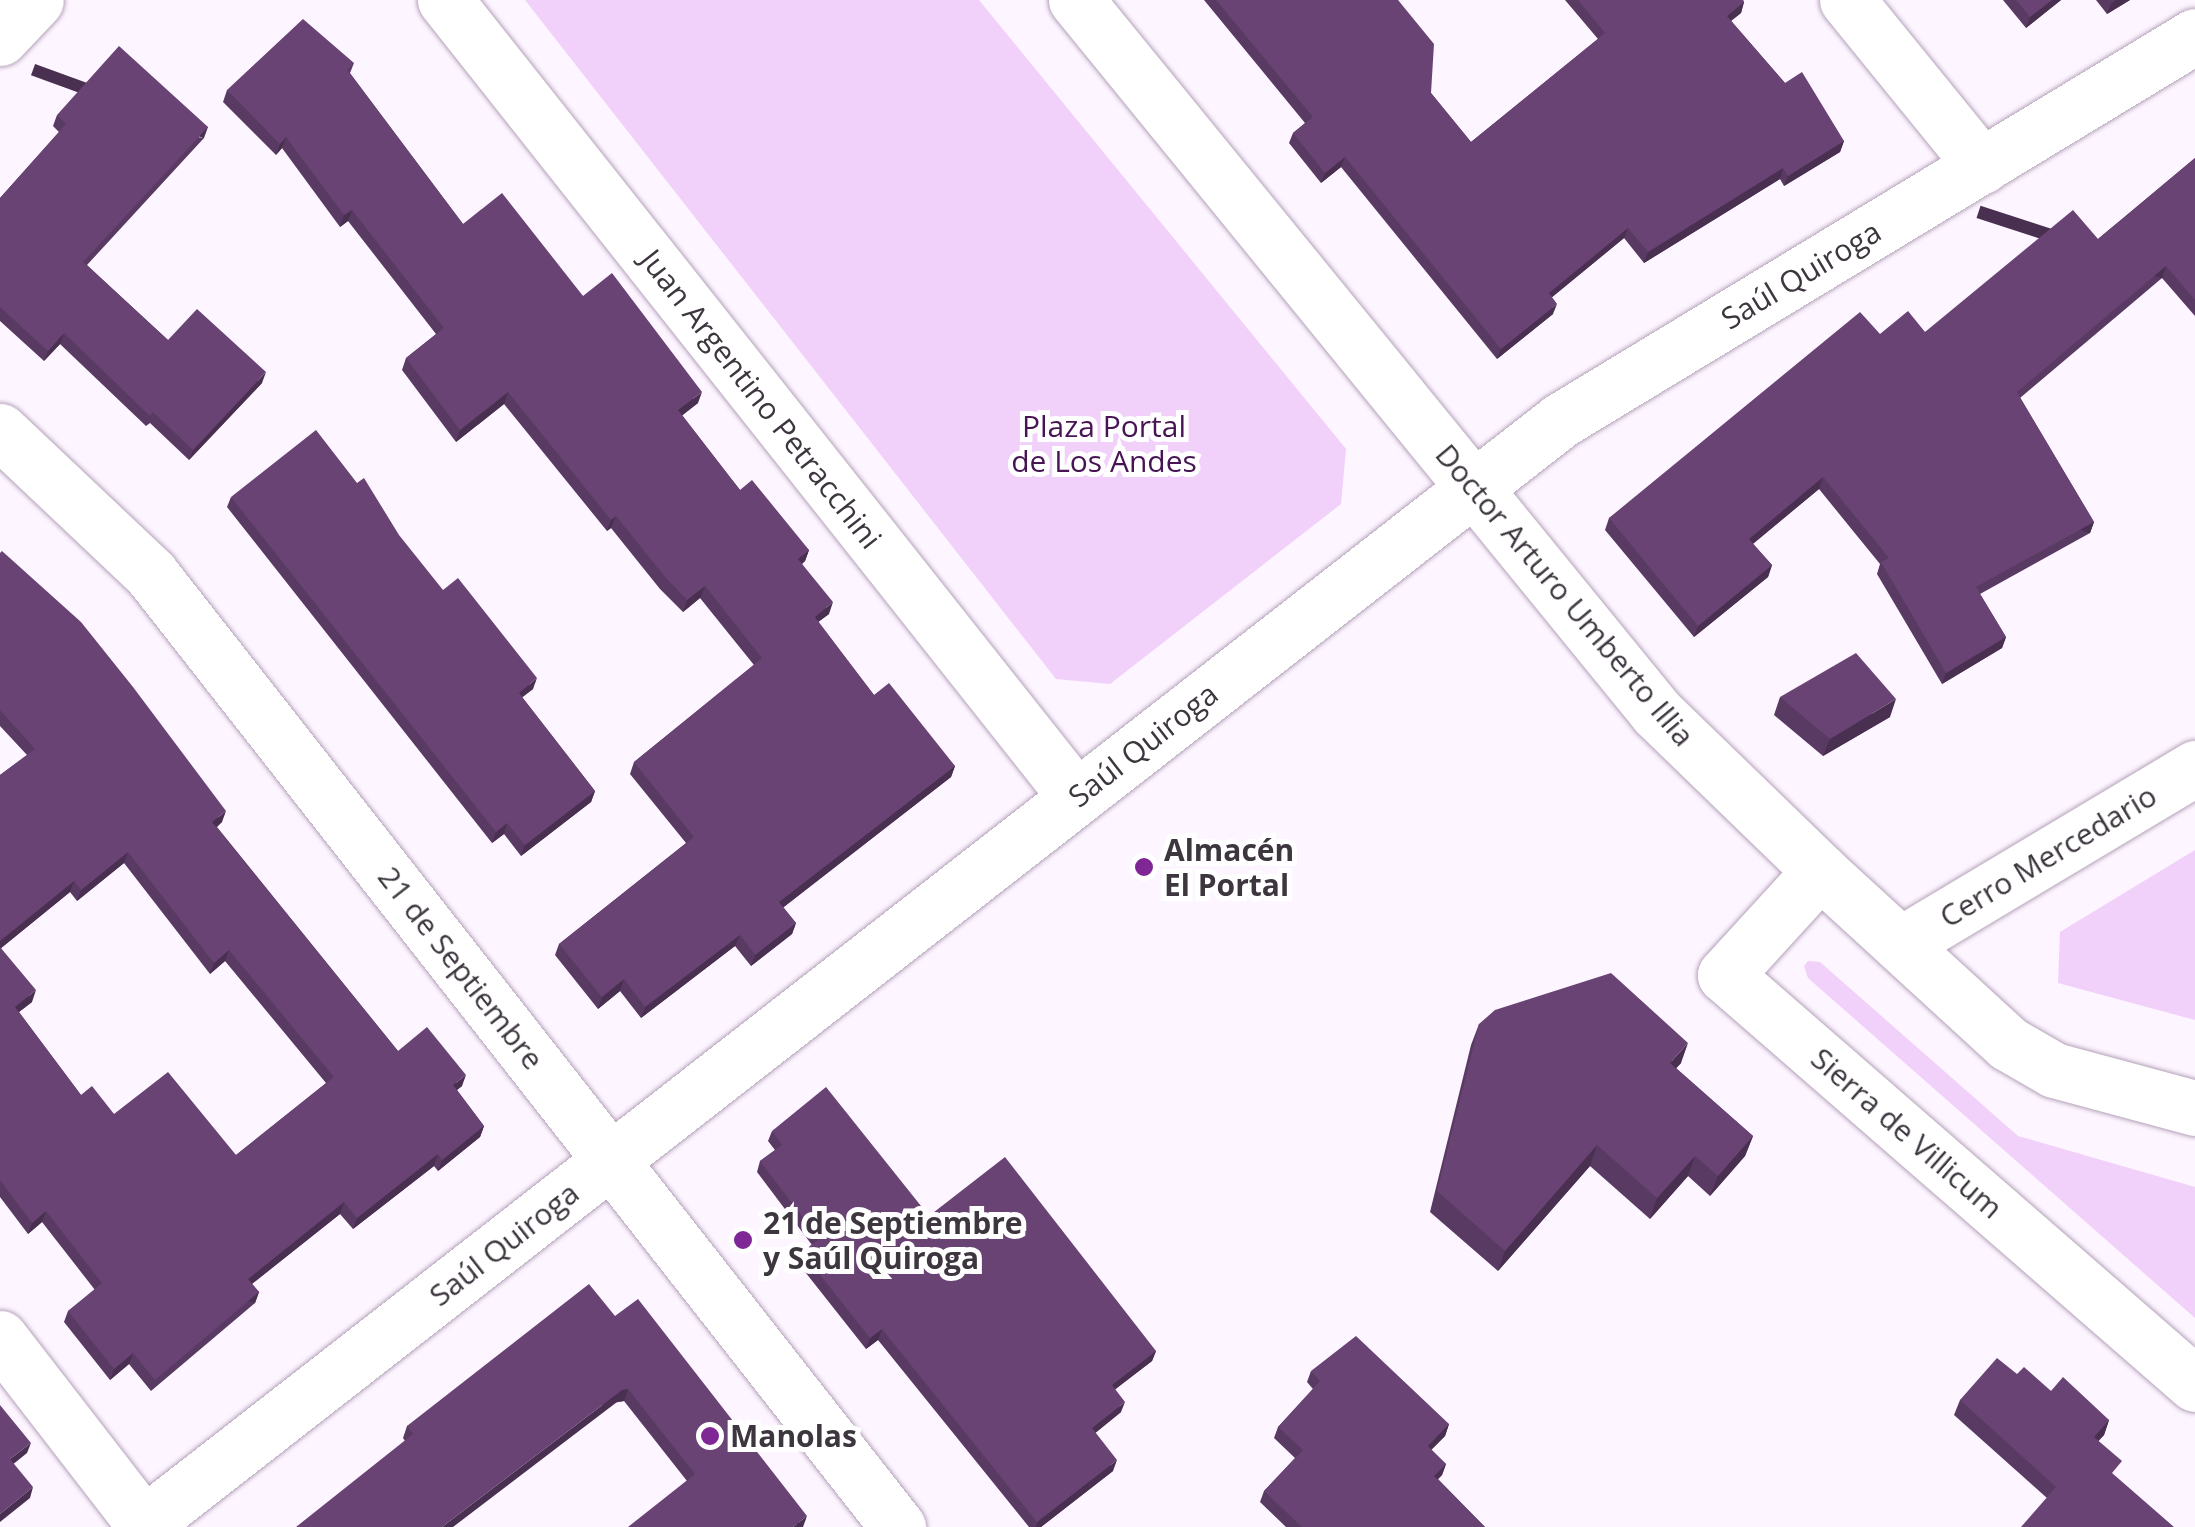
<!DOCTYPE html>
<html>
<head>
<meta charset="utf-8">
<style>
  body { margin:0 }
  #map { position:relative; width:2195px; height:1527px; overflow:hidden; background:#fdf5ff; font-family:"Open Sans",sans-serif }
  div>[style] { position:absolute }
  .green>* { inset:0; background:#f1d0fa }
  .roads { filter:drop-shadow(0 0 2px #b4a2b9) drop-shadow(0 0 2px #b4a2b9) }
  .minor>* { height:55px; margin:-27.5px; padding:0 27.5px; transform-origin:27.5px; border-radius:27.5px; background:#fff }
  .wall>* { inset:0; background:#593a63 }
  .shaded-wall>* { inset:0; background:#492f50; transform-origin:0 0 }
  .building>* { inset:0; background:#684373 }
  .dots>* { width:28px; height:28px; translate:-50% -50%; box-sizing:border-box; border:5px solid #fff; border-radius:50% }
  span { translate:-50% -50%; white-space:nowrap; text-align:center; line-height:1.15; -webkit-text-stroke:10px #fff; paint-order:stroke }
  .street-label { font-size:30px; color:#3d363f }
  .park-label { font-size:30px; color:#471554 }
  .poi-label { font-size:30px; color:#3d363f; font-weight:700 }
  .left { translate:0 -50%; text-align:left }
</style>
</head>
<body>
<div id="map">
  <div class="green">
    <i style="clip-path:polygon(525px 0,979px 0,1346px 449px,1341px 504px,1110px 684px,1056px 679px)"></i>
    <i style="clip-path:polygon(2195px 850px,2195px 1020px,2058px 983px,2060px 932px)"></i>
    <i style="clip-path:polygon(1808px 961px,1820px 962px,2018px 1136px,2195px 1187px,2195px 1318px,1808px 978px,1804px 966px)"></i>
  </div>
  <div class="roads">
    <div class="minor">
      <i style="left:445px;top:0;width:1017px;rotate:51.63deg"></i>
      <i style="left:1076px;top:0;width:920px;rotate:50.82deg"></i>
      <i style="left:1657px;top:713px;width:227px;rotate:44.1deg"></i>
      <i style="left:1820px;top:871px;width:256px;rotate:42.5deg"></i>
      <i style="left:2009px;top:1044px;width:52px;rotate:30deg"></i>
      <i style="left:2054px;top:1070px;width:146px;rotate:15.1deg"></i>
      <i style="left:1847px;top:0;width:214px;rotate:50.9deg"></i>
      <i style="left:0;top:38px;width:52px;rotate:-46.5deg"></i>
      <i style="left:0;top:431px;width:208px;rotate:43.4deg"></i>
      <i style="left:151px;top:574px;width:1211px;rotate:51.91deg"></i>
      <i style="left:1820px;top:871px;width:141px;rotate:132.4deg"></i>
      <i style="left:1725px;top:975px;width:623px;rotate:41.03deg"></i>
      <i style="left:1901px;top:944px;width:343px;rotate:-30.9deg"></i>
      <i style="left:0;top:1338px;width:239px;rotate:52.3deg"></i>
      <i style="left:140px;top:1527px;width:1801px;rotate:-37.92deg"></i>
      <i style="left:1561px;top:420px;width:741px;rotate:-31.2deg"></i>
    </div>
  </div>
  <div class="wall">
    <i style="clip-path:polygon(1204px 0,1398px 0,1431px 93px,1471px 142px,1598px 39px,1565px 0,1743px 0,1744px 2px,1741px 13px,1731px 21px,1785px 83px,1844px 141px,1840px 152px,1784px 186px,1780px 179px,1644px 263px,1624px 238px,1552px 297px,1553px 314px,1497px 359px,1341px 167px,1321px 183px,1289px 143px,1293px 133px,1305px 123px)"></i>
    <i style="clip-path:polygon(2003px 0,2061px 0,2026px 28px)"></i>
    <i style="clip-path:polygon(2096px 0,2130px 0,2107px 14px)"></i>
    <i style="clip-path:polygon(354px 63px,350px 73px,463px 224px,583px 296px,698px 403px,682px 415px,740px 490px,809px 550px,805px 561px,802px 564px,829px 614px,818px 622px,874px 695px,955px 766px,951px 777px,783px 907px,796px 923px,792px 934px,751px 966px,735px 946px,641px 1018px,620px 991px,598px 1009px,555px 955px,559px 944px,686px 843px,630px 774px,634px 762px,754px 665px,700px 598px,683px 612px,660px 589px,611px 528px,607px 531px,504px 404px,456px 442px,402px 370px,406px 358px,436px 334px,348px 221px,340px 227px,282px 148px,276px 155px,223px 102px,227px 90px)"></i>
    <i style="clip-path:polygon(57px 115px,204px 138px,87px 265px,168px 340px,262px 383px,189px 460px,150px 423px,146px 426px,60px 344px,44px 361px,0 321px,0 198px,59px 132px,53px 126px)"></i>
    <i style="clip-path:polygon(2195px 158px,2195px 316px,2162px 278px,2020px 398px,2094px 522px,2090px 533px,1980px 594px,2006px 637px,2002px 648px,1942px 684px,1877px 574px,1880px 564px,1819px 489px,1753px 544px,1772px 565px,1768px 577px,1694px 637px,1605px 530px,1609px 518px,1880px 334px,1925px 332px,2098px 239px)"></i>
    <i style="clip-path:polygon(231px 497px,443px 590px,533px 689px,522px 697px,595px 791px,591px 802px,521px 856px,504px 834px,492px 843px,227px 507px)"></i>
    <i style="clip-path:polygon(evenodd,0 553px,222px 822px,217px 827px,398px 1051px,462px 1086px,457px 1090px,484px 1126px,480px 1137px,438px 1171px,434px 1166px,353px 1229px,340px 1214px,252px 1284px,259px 1292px,255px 1303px,151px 1391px,129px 1364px,110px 1380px,64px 1322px,68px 1311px,95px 1290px,42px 1222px,28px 1234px,0 1197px,0 775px,27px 755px,0 726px,0 553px,124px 863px,210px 974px,225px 961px,326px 1083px,236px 1155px,114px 1114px,81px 1095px,19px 1012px,32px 1002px,1px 948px,70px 892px,77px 901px,124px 863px)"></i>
    <i style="clip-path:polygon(1780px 697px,1890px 717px,1823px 756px,1774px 715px)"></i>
    <i style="clip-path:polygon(1479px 1024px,1681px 1063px,1676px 1068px,1753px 1136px,1745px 1156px,1710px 1196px,1688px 1176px,1650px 1219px,1590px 1166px,1498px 1271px,1430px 1212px,1471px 1045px)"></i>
    <i style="clip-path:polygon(772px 1131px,929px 1216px,1156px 1351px,1152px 1361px,1115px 1389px,1121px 1412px,1095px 1433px,1113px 1471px,1041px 1527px,1029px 1527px,878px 1340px,866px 1349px,798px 1263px,802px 1252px,812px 1245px,757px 1172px,760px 1161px,775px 1150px,768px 1141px)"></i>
    <i style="clip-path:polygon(615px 1316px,803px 1527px,687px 1481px,624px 1401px,405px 1441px,403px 1438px,407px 1426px)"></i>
    <i style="clip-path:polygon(1311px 1371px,1449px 1424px,1445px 1436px,1431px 1450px,1446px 1464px,1442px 1475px,1438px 1479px,1485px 1527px,1286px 1527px,1260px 1502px,1264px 1491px,1295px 1458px,1274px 1438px,1278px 1427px,1313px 1389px,1307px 1382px)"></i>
    <i style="clip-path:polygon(2017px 1374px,2109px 1420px,2104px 1435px,2047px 1498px,1954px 1415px,1960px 1400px)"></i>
  </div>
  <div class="shaded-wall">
    <i style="clip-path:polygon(2052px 0,2061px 0,2026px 28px,2030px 17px)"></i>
    <i style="clip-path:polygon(2116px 0,2130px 0,2107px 14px,2111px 4px)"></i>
    <i style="clip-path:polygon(1744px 2px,1741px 13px,1723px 27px,1727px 16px)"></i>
    <i style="left:208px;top:127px;width:12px;height:184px;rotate:110deg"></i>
    <i style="clip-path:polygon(286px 137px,282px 148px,276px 155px,280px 144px)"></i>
    <i style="clip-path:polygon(1844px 141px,1840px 152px,1784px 186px,1788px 176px)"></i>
    <i style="clip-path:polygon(1345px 157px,1341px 167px,1321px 183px,1325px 173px)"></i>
    <i style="clip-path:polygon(1783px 168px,1780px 179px,1644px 263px,1648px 252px)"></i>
    <i style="clip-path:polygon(352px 210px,348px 221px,340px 227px,344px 215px)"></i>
    <i style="clip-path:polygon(1628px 228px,1624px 238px,1545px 303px,1549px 293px)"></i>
    <i style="left:2166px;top:266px;width:13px;height:195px;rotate:108deg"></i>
    <i style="clip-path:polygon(1557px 304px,1553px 314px,1497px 359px,1501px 349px)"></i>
    <i style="clip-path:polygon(64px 333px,60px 344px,44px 361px,48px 351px)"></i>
    <i style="clip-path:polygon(266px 372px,262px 383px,189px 460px,193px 450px)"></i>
    <i style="clip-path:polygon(508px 392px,504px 404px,456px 442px,460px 430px)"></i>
    <i style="clip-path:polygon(702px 392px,698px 403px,674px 422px,678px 410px)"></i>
    <i style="clip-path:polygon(1823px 477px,1819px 489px,1745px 550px,1749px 539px)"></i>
    <i style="clip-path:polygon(616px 516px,611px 528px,607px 531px,611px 520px)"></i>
    <i style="left:2094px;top:522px;width:12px;height:135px;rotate:110deg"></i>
    <i style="clip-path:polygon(809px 550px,805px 561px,794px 570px,798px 559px)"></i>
    <i style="clip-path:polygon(1772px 565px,1768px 577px,1694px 637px,1698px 626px)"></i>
    <i style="clip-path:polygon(705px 586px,700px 598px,683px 612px,687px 600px)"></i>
    <i style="clip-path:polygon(833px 602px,829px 614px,810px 628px,815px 617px)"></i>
    <i style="clip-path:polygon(2006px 637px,2002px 648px,1942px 684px,1946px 673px)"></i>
    <i style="clip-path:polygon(537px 678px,533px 689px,515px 703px,519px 693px)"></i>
    <i style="clip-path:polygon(1896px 699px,1890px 717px,1823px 756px,1830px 739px)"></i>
    <i style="clip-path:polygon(955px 766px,951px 777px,775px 914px,779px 902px)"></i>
    <i style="clip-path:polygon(595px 791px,591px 802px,521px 856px,525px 845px)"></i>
    <i style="clip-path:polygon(226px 811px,222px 822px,208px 833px,212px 822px)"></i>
    <i style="clip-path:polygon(507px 823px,504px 834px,492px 843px,496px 832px)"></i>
    <i style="clip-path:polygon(128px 852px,124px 863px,77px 901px,81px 890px)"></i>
    <i style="clip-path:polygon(74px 881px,70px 892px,0 949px,0 941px)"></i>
    <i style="clip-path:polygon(796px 923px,792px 934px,751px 966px,755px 955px)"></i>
    <i style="clip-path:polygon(740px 935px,735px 946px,641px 1018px,645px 1007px)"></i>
    <i style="clip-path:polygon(229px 950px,225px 961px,210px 974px,214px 963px)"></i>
    <i style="clip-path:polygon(624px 979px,620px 991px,598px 1009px,602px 997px)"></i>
    <i style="clip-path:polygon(36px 990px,32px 1002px,11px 1018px,15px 1007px)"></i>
    <i style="clip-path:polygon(1688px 1043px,1681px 1063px,1663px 1083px,1670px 1063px)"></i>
    <i style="clip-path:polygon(466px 1075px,462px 1086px,449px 1096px,453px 1085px)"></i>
    <i style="clip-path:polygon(484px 1126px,480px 1137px,438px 1171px,442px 1160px)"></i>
    <i style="clip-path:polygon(1753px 1136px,1745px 1156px,1710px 1196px,1718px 1176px)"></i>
    <i style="clip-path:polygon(1597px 1145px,1590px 1166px,1498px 1271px,1505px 1251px)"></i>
    <i style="clip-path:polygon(438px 1154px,434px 1166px,353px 1229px,357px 1218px)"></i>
    <i style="clip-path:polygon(1695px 1156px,1688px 1176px,1650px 1219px,1657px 1198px)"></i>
    <i style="clip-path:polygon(344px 1202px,340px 1214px,244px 1290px,248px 1279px)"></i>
    <i style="clip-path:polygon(46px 1211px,42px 1222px,28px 1234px,32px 1223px)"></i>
    <i style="left:259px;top:1292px;width:12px;height:136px;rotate:110deg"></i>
    <i style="clip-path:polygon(882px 1329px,878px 1340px,866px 1349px,870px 1338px)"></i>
    <i style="clip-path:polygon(1156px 1351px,1152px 1361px,1108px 1395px,1112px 1385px)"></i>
    <i style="clip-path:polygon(133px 1353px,129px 1364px,110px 1380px,114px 1369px)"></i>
    <i style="clip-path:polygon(628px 1389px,624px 1401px,617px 1402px,453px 1527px,442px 1527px,622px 1390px)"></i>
    <i style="clip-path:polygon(1125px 1402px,1121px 1412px,1088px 1439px,1092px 1428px)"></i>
    <i style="clip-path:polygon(2109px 1420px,2104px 1435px,2088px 1451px,2094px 1437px)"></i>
    <i style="clip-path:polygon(1449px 1424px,1445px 1436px,1424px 1457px,1428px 1446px)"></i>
    <i style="clip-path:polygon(31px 1443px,27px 1453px,6px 1470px,10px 1459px)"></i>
    <i style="clip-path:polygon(1117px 1460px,1113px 1471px,1041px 1527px,1036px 1527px,1037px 1522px)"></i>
    <i style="clip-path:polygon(1446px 1464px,1442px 1475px,1430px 1487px,1434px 1476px)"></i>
    <i style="clip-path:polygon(33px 1487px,30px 1498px,0 1522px,0 1514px)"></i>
    <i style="clip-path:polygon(807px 1516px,803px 1527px,793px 1527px)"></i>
  </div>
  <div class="building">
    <i style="clip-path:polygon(1216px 0,1398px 0,1434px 44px,1431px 93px,1471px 142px,1605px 33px,1578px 0,1743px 0,1744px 2px,1727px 16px,1785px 83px,1802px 72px,1844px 141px,1788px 176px,1783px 168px,1648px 252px,1628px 228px,1549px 293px,1557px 304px,1501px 349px,1345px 157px,1325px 173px,1293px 133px,1313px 117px)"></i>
    <i style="clip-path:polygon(2016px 0,2052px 0,2030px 17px)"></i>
    <i style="clip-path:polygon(303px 19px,354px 63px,347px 70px,463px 224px,502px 193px,583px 296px,612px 273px,702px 392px,678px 410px,740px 490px,752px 480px,809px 550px,798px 559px,833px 602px,815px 617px,874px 695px,889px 683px,955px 766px,779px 902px,796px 923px,755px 955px,740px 935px,645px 1007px,624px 979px,602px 997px,559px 944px,694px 837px,634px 762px,762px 658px,705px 586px,687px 600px,665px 577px,616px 516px,611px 520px,508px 392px,460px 430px,406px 358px,444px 328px,352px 210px,344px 215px,286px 137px,280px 144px,227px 90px)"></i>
    <i style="clip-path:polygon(119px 46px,208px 127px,83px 262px,168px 340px,197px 309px,266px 372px,193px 450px,153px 412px,150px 416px,64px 333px,48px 351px,0 307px,0 198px,66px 124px,57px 115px)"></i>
    <i style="clip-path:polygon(2195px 158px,2195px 300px,2166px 266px,2017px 392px,2094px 522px,1976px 587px,2006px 637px,1946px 673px,1881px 562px,1889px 558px,1823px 477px,1749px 539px,1772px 565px,1698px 626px,1609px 518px,1860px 312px,1880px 334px,1908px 311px,1925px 332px,2073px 210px,2098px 239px)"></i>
    <i style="clip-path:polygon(316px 430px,357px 483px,364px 478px,399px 535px,443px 590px,458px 578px,537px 678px,519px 693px,595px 791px,525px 845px,507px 823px,496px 832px,231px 497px)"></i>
    <i style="clip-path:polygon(2px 551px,81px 622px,133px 687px,226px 811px,212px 822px,398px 1051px,427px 1027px,466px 1075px,453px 1085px,484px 1126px,442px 1160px,438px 1154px,357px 1218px,344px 1202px,248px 1279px,259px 1292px,155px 1380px,133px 1353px,114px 1369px,68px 1311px,102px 1283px,46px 1211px,32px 1223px,0 1180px,0 947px,36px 990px,15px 1007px,81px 1095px,92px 1086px,114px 1114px,168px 1072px,236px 1155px,334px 1077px,229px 950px,214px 963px,128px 852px,81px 890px,74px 881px,0 941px,0 775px,35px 749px,0 710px,0 553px)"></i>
    <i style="clip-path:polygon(1856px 653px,1896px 699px,1830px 739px,1780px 697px)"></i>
    <i style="clip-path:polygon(1611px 973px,1688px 1043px,1670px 1063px,1753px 1136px,1718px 1176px,1695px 1156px,1657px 1198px,1597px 1145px,1505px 1251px,1437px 1191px,1479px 1024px,1495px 1010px)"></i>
    <i style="clip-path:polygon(826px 1087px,929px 1216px,1005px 1157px,1156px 1351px,1112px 1385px,1125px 1402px,1092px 1428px,1117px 1460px,1037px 1522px,882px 1329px,870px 1338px,802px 1252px,819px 1239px,760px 1161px,782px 1145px,772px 1131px)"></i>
    <i style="clip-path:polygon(589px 1284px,615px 1316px,638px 1299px,807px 1516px,793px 1527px,628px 1527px,695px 1474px,628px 1389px,622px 1390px,442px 1527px,296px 1527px,413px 1434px,407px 1426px)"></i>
    <i style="clip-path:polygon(1356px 1336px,1449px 1424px,1428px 1446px,1446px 1464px,1434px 1476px,1485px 1527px,1302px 1527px,1264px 1491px,1303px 1450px,1278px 1427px,1320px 1381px,1311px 1371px)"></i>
    <i style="clip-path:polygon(1997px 1358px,2017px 1374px,2024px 1367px,2051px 1391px,2063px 1377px,2109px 1420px,2094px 1437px,2122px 1461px,2112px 1473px,2174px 1527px,2021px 1527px,2056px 1487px,1960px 1400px)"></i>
    <i style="clip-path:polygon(0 1405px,31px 1443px,10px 1459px,33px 1487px,0 1514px)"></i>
  </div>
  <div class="dots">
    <i style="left:1144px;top:867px;background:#7e2795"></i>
    <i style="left:743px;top:1240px;background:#7e2795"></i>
    <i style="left:710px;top:1436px;background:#7e2795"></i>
  </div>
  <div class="street-label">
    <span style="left:1801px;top:275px;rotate:-31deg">Saúl Quiroga</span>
    <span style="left:761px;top:399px;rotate:52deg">Juan Argentino Petracchini</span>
    <span style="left:1565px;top:595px;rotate:50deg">Doctor Arturo Umberto Illia</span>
    <span style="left:1143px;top:745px;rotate:-38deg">Saúl Quiroga</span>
    <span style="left:2048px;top:856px;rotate:-31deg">Cerro Mercedario</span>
    <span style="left:461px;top:968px;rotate:52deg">21 de Septiembre</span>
    <span style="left:1907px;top:1133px;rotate:41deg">Sierra de Villicum</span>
    <span style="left:504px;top:1244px;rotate:-38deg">Saúl Quiroga</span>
  </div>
  <div class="park-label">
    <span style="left:1104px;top:443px">Plaza Portal<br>de Los Andes</span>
  </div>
  <div class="poi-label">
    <span class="left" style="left:1164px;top:867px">Almacén<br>El Portal</span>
    <span class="left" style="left:763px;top:1240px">21 de Septiembre<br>y Saúl Quiroga</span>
    <span class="left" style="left:730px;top:1436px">Manolas</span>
  </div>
</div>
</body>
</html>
